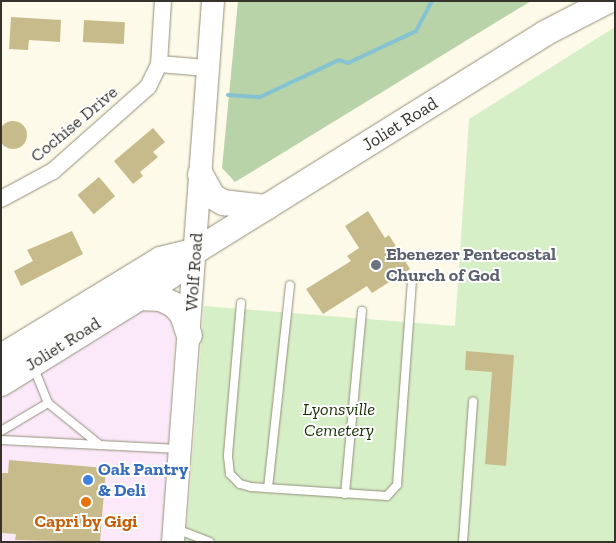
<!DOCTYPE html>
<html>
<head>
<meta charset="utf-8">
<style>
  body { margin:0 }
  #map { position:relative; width:616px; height:543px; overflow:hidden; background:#fefae9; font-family:"Zilla Slab",serif }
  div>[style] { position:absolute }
  .commercial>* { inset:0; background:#fbe9fa }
  .green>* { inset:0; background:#d6efc7 }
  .forest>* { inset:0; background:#b8d3a8 }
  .stream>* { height:4px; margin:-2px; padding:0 2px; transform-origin:2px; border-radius:2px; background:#86c3d2 }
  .building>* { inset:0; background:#c7bb8b; transform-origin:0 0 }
  .round { border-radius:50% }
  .roads { filter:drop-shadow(0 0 1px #938e7a) drop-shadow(0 0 1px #938e7a) }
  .lane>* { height:8px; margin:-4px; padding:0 4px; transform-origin:4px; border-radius:4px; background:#fff }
  .street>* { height:16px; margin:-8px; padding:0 8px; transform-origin:8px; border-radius:8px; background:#fff }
  .secondary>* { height:22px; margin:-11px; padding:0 11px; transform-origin:11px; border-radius:11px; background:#fff }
  .primary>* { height:25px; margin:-12.5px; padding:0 12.5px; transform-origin:12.5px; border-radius:12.5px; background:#fff }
  .dots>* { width:14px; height:14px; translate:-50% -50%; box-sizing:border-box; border:2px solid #fff; border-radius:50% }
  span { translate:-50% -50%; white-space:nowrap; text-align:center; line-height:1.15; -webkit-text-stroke:4px #fff; paint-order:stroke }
  .street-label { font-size:18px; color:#35332b }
  .worship-label { font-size:18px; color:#5b616d; font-weight:700 }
  .left { translate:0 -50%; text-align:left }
  .park-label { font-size:18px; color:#193102; font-style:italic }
  .shop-label { font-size:18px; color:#366cbe; font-weight:700 }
  .food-label { font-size:18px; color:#c56008; font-weight:700 }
  .frame { position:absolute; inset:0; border:2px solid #35332b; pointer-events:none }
</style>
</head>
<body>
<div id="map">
  <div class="commercial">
    <i style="clip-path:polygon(158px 304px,170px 317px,175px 338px,162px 542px,1px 542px,1px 390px,124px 315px)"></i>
  </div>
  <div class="green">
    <i style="clip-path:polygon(615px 27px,615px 542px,186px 542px,204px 306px,455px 326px,469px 119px)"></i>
  </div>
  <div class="forest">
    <i style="clip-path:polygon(238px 1px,531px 1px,235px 182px,222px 168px)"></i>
  </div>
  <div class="stream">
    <i style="left:228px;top:95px;width:32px;rotate:4deg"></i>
    <i style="left:260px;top:97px;width:87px;rotate:-25.1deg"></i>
    <i style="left:339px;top:60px;width:9px;rotate:18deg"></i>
    <i style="left:348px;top:63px;width:75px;rotate:-25.2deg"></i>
    <i style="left:416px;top:31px;width:34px;rotate:-62deg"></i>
  </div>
  <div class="building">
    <i style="clip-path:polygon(11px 17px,61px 20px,60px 42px,29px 40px,28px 50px,9px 49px)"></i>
    <i style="left:84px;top:20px;width:41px;height:22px;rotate:3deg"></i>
    <i class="round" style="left:-1px;top:121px;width:28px;height:28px"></i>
    <i style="clip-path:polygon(153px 128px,165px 142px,153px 152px,158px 157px,140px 172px,143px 176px,133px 184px,114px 161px)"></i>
    <i style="left:99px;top:177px;width:25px;height:28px;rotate:50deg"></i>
    <i style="clip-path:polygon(368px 211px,385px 238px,389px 235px,410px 269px,372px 293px,367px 286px,323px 314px,306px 289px,351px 261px,347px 256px,359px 248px,345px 226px)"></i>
    <i style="clip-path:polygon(72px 231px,83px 254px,21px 286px,14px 271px,33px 261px,27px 250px)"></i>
    <i style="clip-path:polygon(466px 351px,514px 355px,506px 466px,485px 464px,492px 372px,465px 370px)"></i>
    <i style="clip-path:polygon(9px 460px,106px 468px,100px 542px,15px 540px,16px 534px,1px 533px,1px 473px,8px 473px)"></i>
  </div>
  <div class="roads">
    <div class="lane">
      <i style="left:241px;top:303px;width:154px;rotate:94.9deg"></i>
      <i style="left:228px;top:456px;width:18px;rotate:84deg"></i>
      <i style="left:230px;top:474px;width:14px;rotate:45deg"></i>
      <i style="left:240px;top:484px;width:11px;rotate:15deg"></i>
      <i style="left:251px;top:487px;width:136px;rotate:3.8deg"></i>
      <i style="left:387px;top:496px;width:15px;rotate:-48deg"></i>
      <i style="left:397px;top:485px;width:205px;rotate:-85.8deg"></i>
      <i style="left:48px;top:403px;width:67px;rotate:38.9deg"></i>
      <i style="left:1px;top:431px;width:55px;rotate:-30.8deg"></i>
      <i style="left:48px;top:403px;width:38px;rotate:-112deg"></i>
      <i style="left:1px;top:440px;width:178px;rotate:2.9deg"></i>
      <i style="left:268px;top:488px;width:204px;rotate:-83.8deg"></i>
      <i style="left:345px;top:494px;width:184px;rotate:-84.7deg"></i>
      <i style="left:176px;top:529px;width:36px;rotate:21deg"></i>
      <i style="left:463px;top:542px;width:141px;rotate:-85.9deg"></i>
    </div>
    <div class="street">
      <i style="left:159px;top:64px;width:48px;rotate:4.8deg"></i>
      <i style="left:1px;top:199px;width:59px;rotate:-28.3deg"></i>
      <i style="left:53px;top:171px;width:127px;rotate:-41.5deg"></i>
      <i style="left:148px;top:87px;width:25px;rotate:-64deg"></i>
      <i style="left:159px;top:64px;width:63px;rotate:-86.4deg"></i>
    </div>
    <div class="secondary">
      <i style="left:173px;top:542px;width:542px;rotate:-85.77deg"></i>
    </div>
    <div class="primary">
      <i style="left:200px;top:174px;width:25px;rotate:61deg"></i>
      <i style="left:212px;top:196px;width:13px;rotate:29deg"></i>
      <i style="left:223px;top:202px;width:43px;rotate:6.6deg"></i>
      <i style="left:139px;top:297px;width:21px;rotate:3deg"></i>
      <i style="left:160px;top:298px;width:14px;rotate:25deg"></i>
      <i style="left:173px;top:304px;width:13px;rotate:48deg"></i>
      <i style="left:182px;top:314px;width:22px;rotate:72deg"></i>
      <i style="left:1px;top:356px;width:186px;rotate:-31.4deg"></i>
      <i style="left:160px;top:259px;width:37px;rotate:-14deg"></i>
      <i style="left:1px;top:383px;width:163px;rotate:-31.9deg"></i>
      <i style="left:139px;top:297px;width:39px;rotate:-35deg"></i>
      <i style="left:171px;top:275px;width:35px;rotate:-45deg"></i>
      <i style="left:196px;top:250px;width:410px;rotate:-31.9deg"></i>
      <i style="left:544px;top:33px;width:70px;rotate:-27.3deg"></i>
    </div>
  </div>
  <div class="dots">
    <i style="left:376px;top:265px;background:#6b7280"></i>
    <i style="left:88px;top:480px;background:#3f7fe0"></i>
    <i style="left:86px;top:502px;background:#e8710a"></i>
  </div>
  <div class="street-label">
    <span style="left:74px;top:124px;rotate:-40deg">Cochise Drive</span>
    <span style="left:400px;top:124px;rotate:-32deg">Joliet Road</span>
    <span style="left:194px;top:272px;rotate:-86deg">Wolf Road</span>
    <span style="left:63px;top:344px;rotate:-32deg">Joliet Road</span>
  </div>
  <div class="worship-label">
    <span class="left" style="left:386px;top:265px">Ebenezer Pentecostal<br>Church of God</span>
  </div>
  <div class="park-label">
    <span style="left:339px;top:420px">Lyonsville<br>Cemetery</span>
  </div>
  <div class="shop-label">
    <span class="left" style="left:98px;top:480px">Oak Pantry<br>&amp; Deli</span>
  </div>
  <div class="food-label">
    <span style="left:86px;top:521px">Capri by Gigi</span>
  </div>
  <div class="frame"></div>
</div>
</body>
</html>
